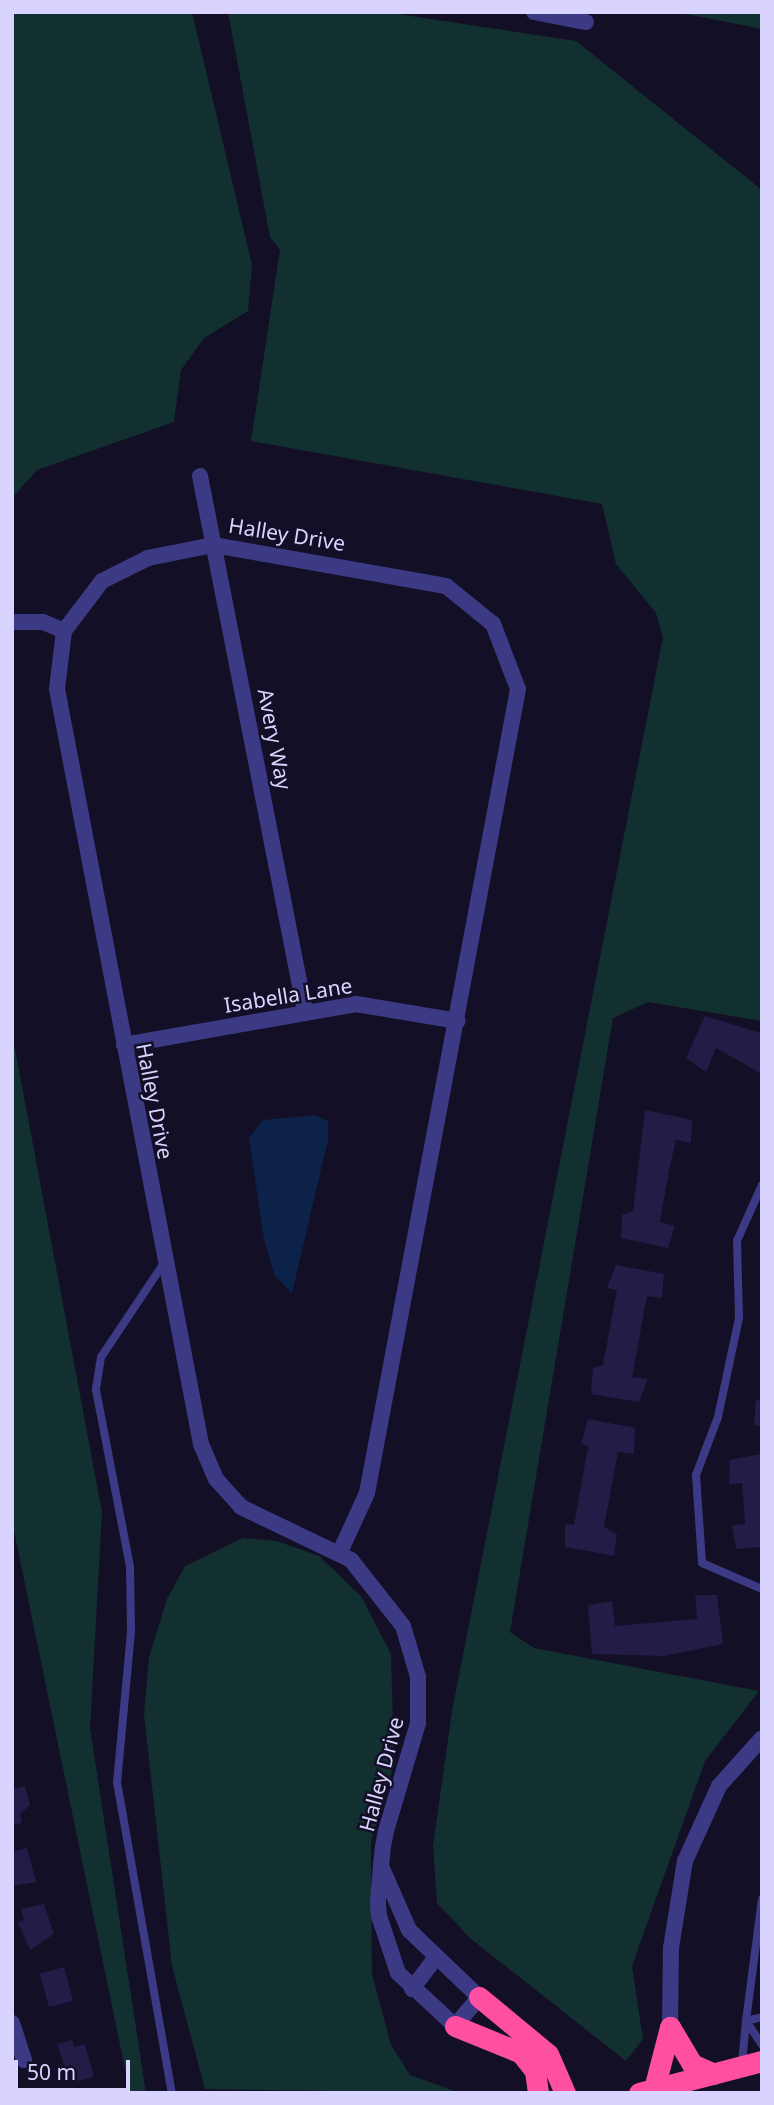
<!DOCTYPE html>
<html>
<head>
<meta charset="utf-8">
<style>
  body { margin:0 }
  #map { position:relative; width:774px; height:2105px; overflow:hidden; background:#130f26; font-family:"Noto Sans",sans-serif }
  div>[style] { position:absolute }
  .green>* { inset:0; background:#12302f }
  .water>* { inset:0; background:#0c2248 }
  .building>* { inset:0; background:#241b47; transform-origin:0 0 }
  .lane>* { height:8px; margin:-4px; padding:0 4px; transform-origin:4px; border-radius:4px; background:#3d3a85 }
  .street>* { height:16px; margin:-8px; padding:0 8px; transform-origin:8px; border-radius:8px; background:#3d3a85 }
  .highway>* { height:21px; margin:-10.5px; padding:0 10.5px; transform-origin:10.5px; border-radius:10.5px; background:#ff4fa3 }
  span { translate:-50% -50%; white-space:nowrap; text-align:center; line-height:1.15; -webkit-text-stroke:5px #130f26; paint-order:stroke }
  .street-label { font-size:21px; color:#d9d4ff }
  .frame { position:absolute; inset:0; border:14px solid #d9d4ff; pointer-events:none }
  .scale { position:absolute; left:14px; top:2060px; width:116px; height:32px; box-sizing:border-box; border:4px solid #d9d4ff; border-top:0; padding-left:9px; font-size:21px; line-height:24px; white-space:nowrap; color:#d9d4ff; -webkit-text-stroke:5px #130f26; paint-order:stroke }
</style>
</head>
<body>
<div id="map">
  <div class="green">
    <i style="clip-path:polygon(12px 12px,192px 12px,252px 265px,248px 311px,204px 338px,181px 370px,174px 422px,37px 470px,12px 498px)"></i>
    <i style="clip-path:polygon(228px 12px,385px 12px,576px 41px,762px 190px,762px 1021px,648px 1002px,613px 1018px,510px 1632px,534px 1648px,759px 1691px,705px 1761px,632px 1966px,643px 2039px,626px 2061px,471px 1939px,437px 1903px,433px 1846px,452px 1711px,663px 637px,656px 613px,616px 564px,602px 504px,251px 441px,280px 250px,270px 237px)"></i>
    <i style="clip-path:polygon(762px 12px,762px 29px,686px 14px,687px 12px)"></i>
    <i style="clip-path:polygon(12px 1033px,102px 1512px,90px 1728px,146px 2093px,130px 2093px,13px 1526px)"></i>
    <i style="clip-path:polygon(243px 1538px,277px 1541px,319px 1556px,361px 1596px,391px 1654px,394px 1764px,371px 1841px,372px 1974px,391px 2045px,410px 2075px,460px 2093px,205px 2089px,172px 1966px,144px 1714px,149px 1657px,167px 1599px,185px 1566px)"></i>
  </div>
  <div class="water">
    <i style="clip-path:polygon(315px 1115px,328px 1121px,328px 1140px,292px 1293px,275px 1276px,264px 1240px,249px 1138px,263px 1120px)"></i>
  </div>
  <div class="building">
    <i style="clip-path:polygon(705px 1016px,761px 1033px,762px 1074px,716px 1048px,706px 1072px,686px 1058px)"></i>
    <i style="clip-path:polygon(645px 1110px,692px 1120px,691px 1143px,676px 1140px,670px 1165px,660px 1222px,675px 1226px,668px 1248px,621px 1238px,622px 1215px,633px 1211px)"></i>
    <i style="clip-path:polygon(616px 1265px,664px 1274px,662px 1298px,647px 1296px,632px 1377px,648px 1379px,639px 1402px,591px 1394px,593px 1368px,603px 1365px,617px 1290px,607px 1288px)"></i>
    <i style="clip-path:polygon(756px 1400px,762px 1401px,762px 1426px,754px 1425px)"></i>
    <i style="clip-path:polygon(588px 1419px,635px 1428px,634px 1454px,618px 1452px,604px 1527px,617px 1534px,614px 1556px,565px 1547px,565px 1524px,574px 1525px,587px 1452px,589px 1446px,581px 1444px)"></i>
    <i style="clip-path:polygon(760px 1454px,762px 1547px,736px 1549px,732px 1525px,745px 1524px,742px 1483px,729px 1484px,730px 1460px)"></i>
    <i style="clip-path:polygon(695px 1595px,717px 1595px,723px 1644px,664px 1656px,592px 1654px,588px 1605px,612px 1601px,615px 1626px,697px 1619px)"></i>
    <i style="clip-path:polygon(25px 1786px,30px 1805px,20px 1814px,22px 1823px,12px 1825px,12px 1789px)"></i>
    <i style="clip-path:polygon(27px 1848px,36px 1882px,12px 1886px,12px 1852px)"></i>
    <i style="clip-path:polygon(44px 1904px,54px 1934px,30px 1950px,18px 1923px,24px 1920px,21px 1909px)"></i>
    <i style="left:64px;top:1967px;width:35px;height:25px;rotate:75deg"></i>
    <i style="clip-path:polygon(72px 2040px,74px 2047px,85px 2044px,94px 2077px,70px 2083px,57px 2044px)"></i>
  </div>
  <div class="lane">
    <i style="left:762px;top:1185px;width:61px;rotate:114.1deg"></i>
    <i style="left:737px;top:1241px;width:77px;rotate:88.5deg"></i>
    <i style="left:739px;top:1318px;width:101px;rotate:102deg"></i>
    <i style="left:718px;top:1417px;width:62px;rotate:110.8deg"></i>
    <i style="left:696px;top:1475px;width:88px;rotate:86.1deg"></i>
    <i style="left:702px;top:1563px;width:65px;rotate:23.4deg"></i>
    <i style="left:164px;top:1263px;width:113px;rotate:123.8deg"></i>
    <i style="left:101px;top:1357px;width:33px;rotate:99deg"></i>
    <i style="left:96px;top:1390px;width:180px;rotate:79.1deg"></i>
    <i style="left:130px;top:1567px;width:65px;rotate:89.1deg"></i>
    <i style="left:131px;top:1632px;width:151px;rotate:95.3deg"></i>
    <i style="left:117px;top:1782px;width:316px;rotate:80deg"></i>
    <i style="left:762px;top:1899px;width:123px;rotate:97.5deg"></i>
    <i style="left:746px;top:2021px;width:16px;rotate:-14deg"></i>
    <i style="left:742px;top:2063px;width:42px;rotate:-84.6deg"></i>
    <i style="left:746px;top:2021px;width:29px;rotate:56deg"></i>
  </div>
  <div class="street">
    <i style="left:534px;top:12px;width:53px;rotate:10.9deg"></i>
    <i style="left:200px;top:476px;width:545px;rotate:78.9deg"></i>
    <i style="left:12px;top:622px;width:31px"></i>
    <i style="left:43px;top:622px;width:23px;rotate:23deg"></i>
    <i style="left:124px;top:1045px;width:236px;rotate:-10deg"></i>
    <i style="left:356px;top:1004px;width:103px;rotate:9.5deg"></i>
    <i style="left:340px;top:1552px;width:65px;rotate:-65.4deg"></i>
    <i style="left:367px;top:1493px;width:818px;rotate:-79.36deg"></i>
    <i style="left:518px;top:689px;width:70px;rotate:-111deg"></i>
    <i style="left:493px;top:624px;width:60px;rotate:-141deg"></i>
    <i style="left:446px;top:586px;width:237px;rotate:-170deg"></i>
    <i style="left:213px;top:545px;width:66px;rotate:168.7deg"></i>
    <i style="left:148px;top:558px;width:51px;rotate:153.4deg"></i>
    <i style="left:102px;top:581px;width:63px;rotate:127.2deg"></i>
    <i style="left:64px;top:631px;width:58px;rotate:96.9deg"></i>
    <i style="left:57px;top:689px;width:769px;rotate:79.2deg"></i>
    <i style="left:201px;top:1444px;width:38px;rotate:67deg"></i>
    <i style="left:216px;top:1479px;width:38px;rotate:48deg"></i>
    <i style="left:241px;top:1507px;width:122px;rotate:25.7deg"></i>
    <i style="left:351px;top:1560px;width:84px;rotate:51.8deg"></i>
    <i style="left:403px;top:1626px;width:53px;rotate:73.6deg"></i>
    <i style="left:418px;top:1677px;width:46px;rotate:90deg"></i>
    <i style="left:418px;top:1723px;width:113px;rotate:106.5deg"></i>
    <i style="left:386px;top:1831px;width:16px;rotate:101deg"></i>
    <i style="left:383px;top:1847px;width:19px;rotate:96deg"></i>
    <i style="left:381px;top:1866px;width:37px;rotate:95deg"></i>
    <i style="left:378px;top:1903px;width:13px;rotate:86deg"></i>
    <i style="left:379px;top:1916px;width:60px;rotate:71.6deg"></i>
    <i style="left:398px;top:1973px;width:78px;rotate:42.9deg"></i>
    <i style="left:455px;top:2026px;width:38px;rotate:-50deg"></i>
    <i style="left:479px;top:1997px;width:97px;rotate:-136.3deg"></i>
    <i style="left:409px;top:1930px;width:70px;rotate:-113.6deg"></i>
    <i style="left:412px;top:1989px;width:39px;rotate:-53deg"></i>
    <i style="left:12px;top:2023px;width:39px;rotate:72deg"></i>
    <i style="left:670px;top:2027px;width:79px;rotate:-89.3deg"></i>
    <i style="left:671px;top:1948px;width:88px;rotate:-80.9deg"></i>
    <i style="left:685px;top:1861px;width:82px;rotate:-65.6deg"></i>
    <i style="left:719px;top:1786px;width:64px;rotate:-48.1deg"></i>
  </div>
  <div class="highway">
    <i style="left:479px;top:1997px;width:89px;rotate:39.6deg"></i>
    <i style="left:548px;top:2054px;width:43px;rotate:66.4deg"></i>
    <i style="left:455px;top:2026px;width:71px;rotate:22.2deg"></i>
    <i style="left:521px;top:2053px;width:23px;rotate:52deg"></i>
    <i style="left:535px;top:2071px;width:22px;rotate:82deg"></i>
    <i style="left:670px;top:2027px;width:43px;rotate:59.3deg"></i>
    <i style="left:692px;top:2064px;width:24px;rotate:24deg"></i>
    <i style="left:654px;top:2089px;width:64px;rotate:-75.5deg"></i>
    <i style="left:639px;top:2093px;width:127px;rotate:-14.6deg"></i>
  </div>
  <div class="street-label">
    <span style="left:287px;top:534px;rotate:9deg">Halley Drive</span>
    <span style="left:275px;top:739px;rotate:79deg">Avery Way</span>
    <span style="left:288px;top:995px;rotate:-9deg">Isabella Lane</span>
    <span style="left:155px;top:1101px;rotate:79deg">Halley Drive</span>
    <span style="left:381px;top:1774px;rotate:-75deg">Halley Drive</span>
  </div>
  <div class="frame"></div>
  <div class="scale">50 m</div>
</div>
</body>
</html>
